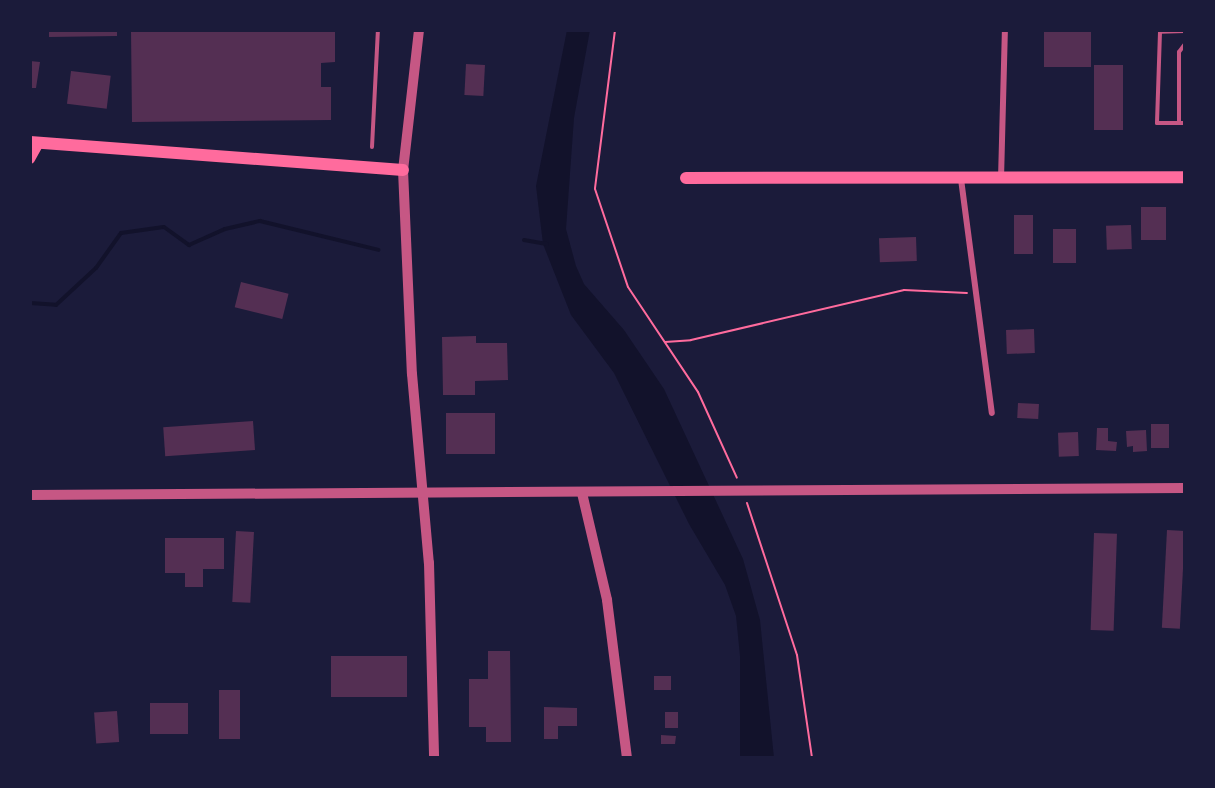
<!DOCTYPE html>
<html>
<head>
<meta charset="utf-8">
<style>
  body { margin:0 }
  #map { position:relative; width:1215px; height:788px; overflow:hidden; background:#1b1b3a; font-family:Manrope,sans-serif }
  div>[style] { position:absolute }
  .water>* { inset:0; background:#12122b }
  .stream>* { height:4px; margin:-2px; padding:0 2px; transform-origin:2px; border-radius:2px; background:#12122b }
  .building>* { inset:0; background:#542f53; transform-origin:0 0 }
  .path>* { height:2px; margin:-1px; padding:0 1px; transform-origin:1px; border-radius:1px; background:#ff6b9d }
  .service>* { height:4px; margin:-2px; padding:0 2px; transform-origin:2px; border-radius:2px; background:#c65784 }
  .minor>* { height:6px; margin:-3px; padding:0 3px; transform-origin:3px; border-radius:3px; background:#c65784 }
  .tertiary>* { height:10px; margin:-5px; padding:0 5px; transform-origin:5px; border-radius:5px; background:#c65784 }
  .secondary>* { height:10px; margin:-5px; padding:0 5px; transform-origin:5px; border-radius:5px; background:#ff6b9d }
  .primary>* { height:12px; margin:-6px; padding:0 6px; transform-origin:6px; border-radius:6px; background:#ff6b9d }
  span { translate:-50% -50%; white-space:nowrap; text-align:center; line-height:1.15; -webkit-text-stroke:4.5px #1b1b3a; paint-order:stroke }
  .frame { position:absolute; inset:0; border:32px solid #1b1b3a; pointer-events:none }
</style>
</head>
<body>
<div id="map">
  <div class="water">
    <i style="clip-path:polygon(567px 30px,590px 30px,574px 118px,566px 229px,576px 266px,584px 284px,624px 330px,664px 389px,743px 559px,760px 620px,774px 758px,740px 758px,740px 656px,736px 616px,725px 585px,689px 524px,614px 373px,571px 315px,543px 244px,536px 186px)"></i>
  </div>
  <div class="stream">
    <i style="left:524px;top:240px;width:23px;rotate:10deg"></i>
    <i style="left:30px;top:303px;width:26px;rotate:4deg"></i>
    <i style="left:56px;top:305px;width:54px;rotate:-42.8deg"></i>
    <i style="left:96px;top:268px;width:43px;rotate:-54.5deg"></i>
    <i style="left:121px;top:233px;width:43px;rotate:-7.9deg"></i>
    <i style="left:164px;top:227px;width:31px;rotate:36deg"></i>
    <i style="left:189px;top:245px;width:39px;rotate:-24deg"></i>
    <i style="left:225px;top:229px;width:36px;rotate:-13deg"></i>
    <i style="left:260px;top:221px;width:122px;rotate:13.7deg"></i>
  </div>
  <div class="building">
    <i style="clip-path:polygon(49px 30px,117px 30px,117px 36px,49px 37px)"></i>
    <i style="clip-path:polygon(131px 30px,335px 30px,335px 62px,321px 63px,321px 87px,331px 87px,331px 120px,132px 122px)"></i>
    <i style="left:1044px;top:30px;width:47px;height:37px"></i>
    <i style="clip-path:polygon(30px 61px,40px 62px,36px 88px,30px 88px)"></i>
    <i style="left:466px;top:64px;width:19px;height:31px;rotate:3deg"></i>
    <i style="left:1094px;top:65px;width:29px;height:65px"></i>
    <i style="left:71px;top:71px;width:40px;height:33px;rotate:7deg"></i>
    <i style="left:1141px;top:207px;width:25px;height:33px"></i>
    <i style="left:1014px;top:215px;width:19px;height:39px"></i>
    <i style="left:1131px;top:225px;width:24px;height:25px;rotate:88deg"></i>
    <i style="left:1053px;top:229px;width:23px;height:34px"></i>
    <i style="left:916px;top:237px;width:24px;height:37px;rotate:88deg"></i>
    <i style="left:241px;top:282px;width:49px;height:26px;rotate:14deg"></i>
    <i style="left:1034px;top:329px;width:24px;height:28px;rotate:88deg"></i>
    <i style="clip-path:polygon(476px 336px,476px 343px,507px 343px,508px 380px,475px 381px,475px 395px,443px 395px,442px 337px)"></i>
    <i style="left:1018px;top:403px;width:21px;height:15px;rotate:3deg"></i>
    <i style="left:446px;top:413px;width:49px;height:41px"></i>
    <i style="left:253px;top:421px;width:29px;height:90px;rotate:86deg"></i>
    <i style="left:1151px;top:424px;width:18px;height:24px"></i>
    <i style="clip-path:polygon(1097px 428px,1108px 428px,1108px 441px,1117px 442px,1116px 451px,1096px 450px)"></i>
    <i style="clip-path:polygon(1146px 430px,1147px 451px,1133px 452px,1133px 446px,1127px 447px,1126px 431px)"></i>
    <i style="left:1078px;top:432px;width:24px;height:20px;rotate:88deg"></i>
    <i style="left:1167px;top:530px;width:18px;height:98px;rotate:3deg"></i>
    <i style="left:236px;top:531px;width:18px;height:71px;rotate:3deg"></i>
    <i style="left:1094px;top:533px;width:23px;height:97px;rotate:2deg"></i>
    <i style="clip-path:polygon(165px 538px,224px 538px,224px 569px,203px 569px,203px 587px,185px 587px,185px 573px,165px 573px)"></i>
    <i style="clip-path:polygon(488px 651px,510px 651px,511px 742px,486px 742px,486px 727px,469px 727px,469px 679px,488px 679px)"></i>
    <i style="left:331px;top:656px;width:76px;height:41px"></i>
    <i style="left:654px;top:676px;width:17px;height:14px"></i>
    <i style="left:219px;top:690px;width:21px;height:49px"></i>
    <i style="left:150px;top:703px;width:38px;height:31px"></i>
    <i style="clip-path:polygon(544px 707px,577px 708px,577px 726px,558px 726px,558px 739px,544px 739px)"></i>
    <i style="left:117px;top:711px;width:31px;height:23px;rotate:86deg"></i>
    <i style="left:665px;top:712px;width:13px;height:16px"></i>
    <i style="clip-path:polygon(661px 735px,676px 736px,675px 744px,661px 744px)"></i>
  </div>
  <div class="path">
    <i style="left:615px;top:30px;width:160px;rotate:97.2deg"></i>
    <i style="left:595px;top:189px;width:103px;rotate:71.4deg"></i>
    <i style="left:628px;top:287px;width:126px;rotate:56.3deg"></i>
    <i style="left:698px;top:392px;width:94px;rotate:65.6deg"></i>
    <i style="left:665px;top:342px;width:26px;rotate:-4deg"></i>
    <i style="left:691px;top:340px;width:219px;rotate:-13.2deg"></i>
    <i style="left:904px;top:290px;width:63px;rotate:2.7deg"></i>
    <i style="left:747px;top:503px;width:160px;rotate:71.8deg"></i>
    <i style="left:797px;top:655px;width:104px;rotate:81.7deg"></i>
  </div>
  <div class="service">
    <i style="left:1185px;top:31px;width:25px;rotate:178deg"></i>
    <i style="left:1160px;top:32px;width:91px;rotate:91.9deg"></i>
    <i style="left:1157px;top:123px;width:28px"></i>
    <i style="left:1179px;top:123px;width:71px;rotate:-90deg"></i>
    <i style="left:1179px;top:52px;width:10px;rotate:-53deg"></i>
    <i style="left:372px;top:147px;width:117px;rotate:-87.1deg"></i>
  </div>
  <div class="minor">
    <i style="left:961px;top:179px;width:236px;rotate:82.5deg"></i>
    <i style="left:1001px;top:179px;width:149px;rotate:-88.5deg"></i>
  </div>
  <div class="tertiary">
    <i style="left:419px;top:30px;width:141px;rotate:96.5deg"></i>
    <i style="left:403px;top:170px;width:204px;rotate:87.5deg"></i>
    <i style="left:412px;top:374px;width:190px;rotate:84.9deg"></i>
    <i style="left:429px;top:563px;width:195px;rotate:88.5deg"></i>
    <i style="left:582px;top:493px;width:110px;rotate:76.8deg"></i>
    <i style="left:607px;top:600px;width:159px;rotate:82.8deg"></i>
    <i style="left:30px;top:495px;width:1155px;rotate:-0.35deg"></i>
  </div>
  <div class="secondary">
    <i style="left:30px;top:159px;width:18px;rotate:-61deg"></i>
  </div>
  <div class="primary">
    <i style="left:30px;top:142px;width:374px;rotate:4.3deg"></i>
    <i style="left:686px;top:178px;width:499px;rotate:-0.1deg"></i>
  </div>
  <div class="frame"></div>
</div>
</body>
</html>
